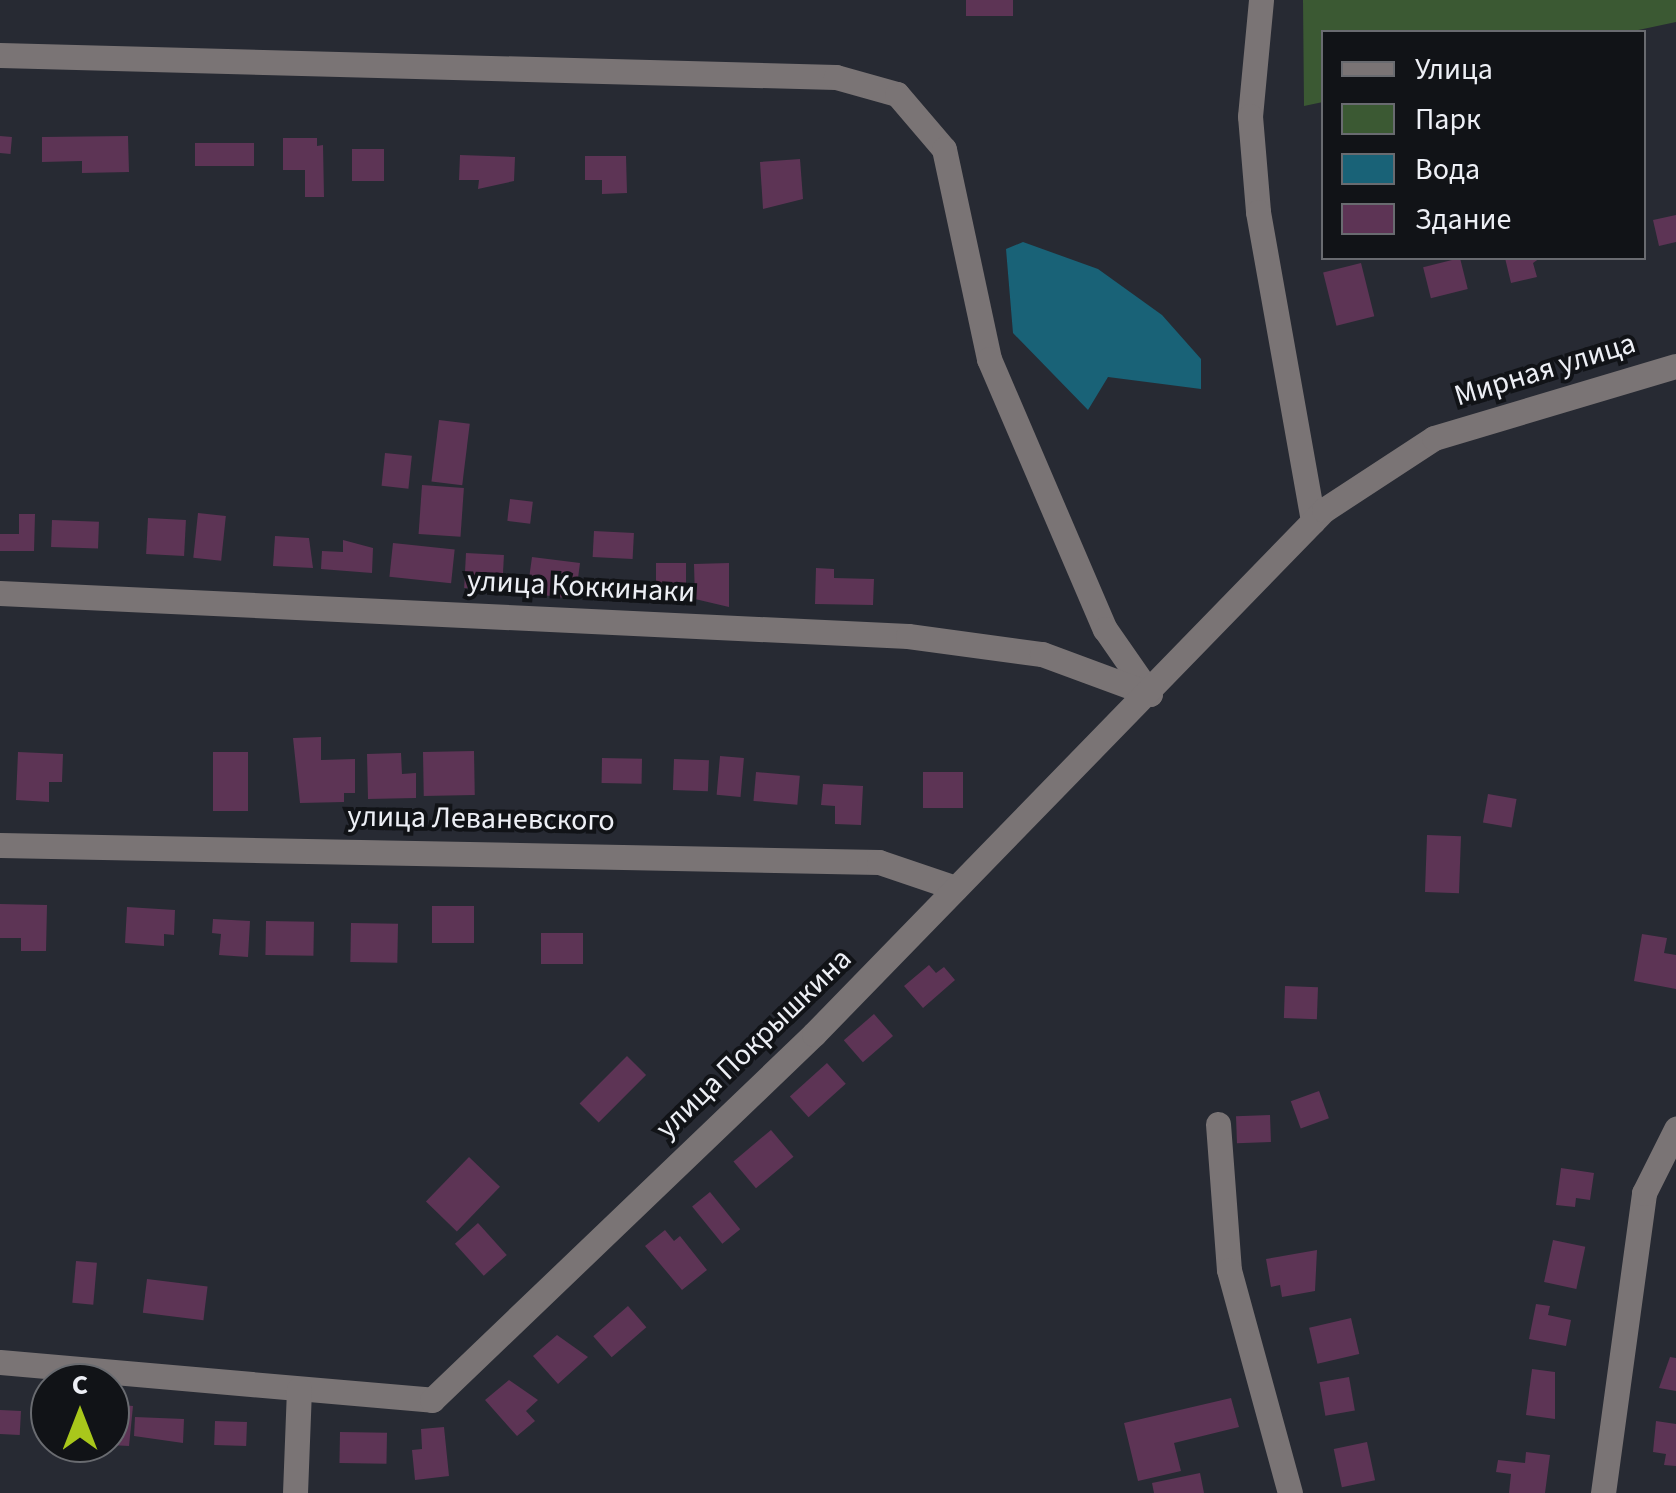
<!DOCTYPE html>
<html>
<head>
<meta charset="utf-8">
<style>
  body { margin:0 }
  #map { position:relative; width:1676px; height:1493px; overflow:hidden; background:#272a33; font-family:"Source Sans 3",sans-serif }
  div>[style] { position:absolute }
  .green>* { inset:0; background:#3b5933 }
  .water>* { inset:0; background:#196277 }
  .building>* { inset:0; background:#5d3455; transform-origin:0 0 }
  .minor>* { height:25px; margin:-12.5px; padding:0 12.5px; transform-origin:12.5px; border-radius:12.5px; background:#7a7475 }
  span { translate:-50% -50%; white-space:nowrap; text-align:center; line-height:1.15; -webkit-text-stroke:8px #111317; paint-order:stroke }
  .street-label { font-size:30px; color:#edeff5 }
  .legend { position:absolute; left:1321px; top:30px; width:325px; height:230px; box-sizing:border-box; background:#111317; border:2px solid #696b70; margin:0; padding:12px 18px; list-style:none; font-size:30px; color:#edeff5 }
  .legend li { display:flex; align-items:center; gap:20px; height:50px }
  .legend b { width:50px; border:2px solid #696b70 }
  .north { position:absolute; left:30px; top:1363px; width:100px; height:100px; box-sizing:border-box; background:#111317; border:2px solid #696b70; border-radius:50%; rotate:0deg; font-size:28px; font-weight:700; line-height:40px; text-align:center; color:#edeff5 }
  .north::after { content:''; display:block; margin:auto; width:35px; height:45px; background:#a9c71b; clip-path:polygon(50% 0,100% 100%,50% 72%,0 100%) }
</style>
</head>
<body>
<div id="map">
  <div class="green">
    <i style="clip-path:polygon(1303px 0,1676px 0,1676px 22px,1629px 32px,1324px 32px,1323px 102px,1304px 106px)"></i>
  </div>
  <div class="water">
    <i style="clip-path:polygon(1023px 242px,1098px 269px,1162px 315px,1201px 359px,1201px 389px,1108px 377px,1088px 410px,1013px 333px,1006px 249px)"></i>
  </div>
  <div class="building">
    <i style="left:966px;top:0;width:47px;height:16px"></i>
    <i style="left:0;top:136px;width:12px;height:17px;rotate:5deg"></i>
    <i style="clip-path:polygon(128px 136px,129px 172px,82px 173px,82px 161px,42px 162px,42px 137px)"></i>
    <i style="clip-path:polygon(283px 138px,317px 138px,317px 146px,323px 145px,324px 197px,305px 197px,305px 170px,283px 170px)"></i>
    <i style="left:195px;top:143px;width:59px;height:23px"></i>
    <i style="left:352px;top:149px;width:32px;height:32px"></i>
    <i style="clip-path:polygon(460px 155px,515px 157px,514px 181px,478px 189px,479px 180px,459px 180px)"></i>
    <i style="clip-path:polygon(585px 156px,626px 156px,627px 193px,602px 194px,602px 180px,585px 180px)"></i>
    <i style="clip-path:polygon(800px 159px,803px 199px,763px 209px,760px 162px)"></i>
    <i style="clip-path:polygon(1676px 215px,1676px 242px,1659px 246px,1653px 220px)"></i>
    <i style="left:1460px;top:258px;width:32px;height:38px;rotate:76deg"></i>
    <i style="clip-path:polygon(1505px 258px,1540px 258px,1533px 263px,1537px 277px,1511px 283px)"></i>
    <i style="left:1361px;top:263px;width:55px;height:39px;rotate:76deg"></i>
    <i style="left:439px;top:420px;width:31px;height:62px;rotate:7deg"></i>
    <i style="left:385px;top:453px;width:27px;height:33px;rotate:6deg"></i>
    <i style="left:422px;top:485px;width:42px;height:49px;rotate:4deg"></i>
    <i style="left:510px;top:499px;width:23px;height:22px;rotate:7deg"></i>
    <i style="left:198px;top:513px;width:28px;height:45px;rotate:6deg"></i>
    <i style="clip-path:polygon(19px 514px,35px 514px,34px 551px,0 551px,0 534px,19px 534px)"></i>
    <i style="left:148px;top:518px;width:38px;height:36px;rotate:3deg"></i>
    <i style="left:52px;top:520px;width:47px;height:27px;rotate:2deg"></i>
    <i style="left:594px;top:531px;width:40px;height:26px;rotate:3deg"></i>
    <i style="clip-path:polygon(275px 536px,309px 538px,313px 568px,273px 566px)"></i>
    <i style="clip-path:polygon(343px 540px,373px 548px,372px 573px,321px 569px,322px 551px,343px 552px)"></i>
    <i style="left:393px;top:543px;width:62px;height:34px;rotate:6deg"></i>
    <i style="left:466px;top:553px;width:38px;height:35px;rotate:3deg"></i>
    <i style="clip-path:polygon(532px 557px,580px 563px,577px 586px,568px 584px,566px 598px,527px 593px)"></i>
    <i style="left:656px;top:563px;width:30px;height:41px"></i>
    <i style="clip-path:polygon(729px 563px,729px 607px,695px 599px,694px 564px)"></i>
    <i style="clip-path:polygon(816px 568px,834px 569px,834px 578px,874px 579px,873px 605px,815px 604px)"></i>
    <i style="clip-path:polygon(321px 737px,321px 760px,355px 759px,355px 793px,344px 793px,344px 802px,300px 803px,293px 738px)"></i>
    <i style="left:474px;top:751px;width:44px;height:51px;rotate:89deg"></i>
    <i style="clip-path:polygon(18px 752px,63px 754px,62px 782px,49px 782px,49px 802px,16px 800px)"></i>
    <i style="left:213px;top:752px;width:35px;height:59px"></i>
    <i style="clip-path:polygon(401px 753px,402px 774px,416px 773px,416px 798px,368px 799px,367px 754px)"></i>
    <i style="left:720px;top:756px;width:24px;height:39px;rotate:5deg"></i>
    <i style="left:602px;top:758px;width:40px;height:25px;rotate:1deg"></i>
    <i style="left:674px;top:759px;width:35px;height:31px;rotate:2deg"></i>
    <i style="left:756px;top:772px;width:44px;height:29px;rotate:5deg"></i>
    <i style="left:923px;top:772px;width:40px;height:36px"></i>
    <i style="clip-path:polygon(823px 784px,863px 786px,861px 825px,835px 824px,835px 806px,821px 805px)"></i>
    <i style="left:1488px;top:794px;width:29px;height:29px;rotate:10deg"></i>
    <i style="left:1427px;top:835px;width:34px;height:57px;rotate:2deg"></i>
    <i style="clip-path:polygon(0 904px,47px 905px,46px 951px,21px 951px,21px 938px,0 938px)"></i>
    <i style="left:432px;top:906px;width:42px;height:37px"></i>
    <i style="clip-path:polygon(127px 907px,175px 910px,174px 935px,164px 934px,164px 946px,125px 943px)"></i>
    <i style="clip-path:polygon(213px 919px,250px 921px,248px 957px,219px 955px,221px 934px,212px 933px)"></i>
    <i style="left:266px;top:921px;width:48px;height:34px;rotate:1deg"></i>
    <i style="left:351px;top:923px;width:47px;height:39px;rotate:1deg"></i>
    <i style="left:583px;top:933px;width:31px;height:42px;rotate:90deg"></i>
    <i style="clip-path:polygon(1642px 934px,1667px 938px,1664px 953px,1676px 955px,1676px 989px,1634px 981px)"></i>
    <i style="clip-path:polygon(929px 965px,936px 973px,944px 967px,955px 980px,923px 1008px,904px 986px)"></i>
    <i style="left:1285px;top:986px;width:33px;height:32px;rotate:2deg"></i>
    <i style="left:874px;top:1014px;width:29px;height:40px;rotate:49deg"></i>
    <i style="left:627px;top:1056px;width:27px;height:67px;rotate:45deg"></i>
    <i style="left:827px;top:1063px;width:28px;height:50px;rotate:48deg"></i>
    <i style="left:1319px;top:1091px;width:29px;height:30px;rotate:70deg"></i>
    <i style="left:1270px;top:1115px;width:27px;height:34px;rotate:88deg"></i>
    <i style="left:771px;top:1130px;width:35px;height:49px;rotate:50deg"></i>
    <i style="left:469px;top:1157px;width:43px;height:62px;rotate:44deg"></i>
    <i style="clip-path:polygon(1561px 1168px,1594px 1173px,1590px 1200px,1576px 1198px,1575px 1207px,1556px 1205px)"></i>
    <i style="left:710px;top:1192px;width:48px;height:23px;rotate:51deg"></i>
    <i style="left:478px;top:1223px;width:43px;height:31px;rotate:48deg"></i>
    <i style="clip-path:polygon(665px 1230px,674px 1241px,680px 1236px,707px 1270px,682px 1290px,645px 1246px)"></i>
    <i style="left:1553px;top:1240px;width:33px;height:43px;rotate:12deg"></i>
    <i style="clip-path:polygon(1317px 1250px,1315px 1291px,1282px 1297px,1280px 1285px,1271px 1287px,1266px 1259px)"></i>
    <i style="left:76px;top:1261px;width:21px;height:42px;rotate:5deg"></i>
    <i style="left:147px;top:1279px;width:61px;height:34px;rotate:7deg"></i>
    <i style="clip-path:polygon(1536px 1304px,1550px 1306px,1548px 1315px,1571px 1320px,1566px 1346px,1529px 1339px)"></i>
    <i style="left:628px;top:1306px;width:28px;height:46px;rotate:49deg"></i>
    <i style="left:1351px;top:1318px;width:37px;height:43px;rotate:77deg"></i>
    <i style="clip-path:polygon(557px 1335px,588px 1357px,558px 1384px,533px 1356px)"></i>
    <i style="clip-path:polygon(1670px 1357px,1676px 1358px,1676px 1391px,1659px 1388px)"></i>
    <i style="clip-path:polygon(1532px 1369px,1555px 1372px,1555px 1419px,1526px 1415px)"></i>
    <i style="left:1349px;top:1377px;width:34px;height:30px;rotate:80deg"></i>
    <i style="clip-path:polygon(509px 1380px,538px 1400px,526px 1411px,535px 1421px,517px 1436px,485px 1400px)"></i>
    <i style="clip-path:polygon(1231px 1398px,1239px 1427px,1174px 1443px,1181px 1471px,1138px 1481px,1124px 1423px)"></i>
    <i style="clip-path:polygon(110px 1404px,133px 1406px,129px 1446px,110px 1445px)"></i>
    <i style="left:0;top:1410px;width:21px;height:24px;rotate:3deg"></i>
    <i style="clip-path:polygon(135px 1417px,184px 1419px,183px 1443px,134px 1436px)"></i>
    <i style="left:215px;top:1421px;width:32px;height:24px;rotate:2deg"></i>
    <i style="clip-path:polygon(1656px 1421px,1676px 1424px,1676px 1466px,1664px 1465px,1666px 1454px,1653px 1452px)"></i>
    <i style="clip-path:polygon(444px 1427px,449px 1476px,415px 1480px,412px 1450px,422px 1449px,421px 1429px)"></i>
    <i style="left:340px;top:1432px;width:47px;height:31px;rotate:1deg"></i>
    <i style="left:1367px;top:1442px;width:39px;height:34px;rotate:78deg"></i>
    <i style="clip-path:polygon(1526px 1452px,1550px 1455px,1545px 1493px,1509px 1493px,1511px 1474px,1496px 1472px,1498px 1460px,1525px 1463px)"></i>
    <i style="clip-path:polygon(1200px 1473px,1204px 1493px,1154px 1493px,1152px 1483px)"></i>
  </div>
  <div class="minor">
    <i style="left:1261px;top:0;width:117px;rotate:95.4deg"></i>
    <i style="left:1250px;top:116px;width:96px;rotate:85.2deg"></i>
    <i style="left:1258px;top:212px;width:314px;rotate:79.9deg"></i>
    <i style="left:0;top:55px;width:836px;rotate:1.51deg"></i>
    <i style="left:836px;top:77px;width:63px;rotate:15.6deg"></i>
    <i style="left:897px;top:94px;width:72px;rotate:49.5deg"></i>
    <i style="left:944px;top:149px;width:215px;rotate:77.9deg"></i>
    <i style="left:989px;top:359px;width:294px;rotate:66.8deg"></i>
    <i style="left:1105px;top:629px;width:79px;rotate:55.3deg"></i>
    <i style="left:0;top:593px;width:909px;rotate:2.71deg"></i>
    <i style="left:908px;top:636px;width:135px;rotate:7.7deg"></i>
    <i style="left:1042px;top:654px;width:115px;rotate:20.3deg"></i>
    <i style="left:0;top:845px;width:879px;rotate:1.11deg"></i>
    <i style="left:879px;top:862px;width:81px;rotate:18.7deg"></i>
    <i style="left:1218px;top:1124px;width:146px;rotate:85.7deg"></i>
    <i style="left:1229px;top:1270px;width:231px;rotate:74.7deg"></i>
    <i style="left:0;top:1362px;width:434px;rotate:5deg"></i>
    <i style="left:432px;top:1400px;width:529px;rotate:-43.77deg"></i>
    <i style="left:814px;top:1034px;width:731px;rotate:-45.78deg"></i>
    <i style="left:1324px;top:510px;width:131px;rotate:-33.2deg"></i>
    <i style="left:1434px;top:438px;width:252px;rotate:-16.6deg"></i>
    <i style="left:295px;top:1493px;width:104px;rotate:-87.8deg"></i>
    <i style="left:1603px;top:1493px;width:303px;rotate:-82.2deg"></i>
    <i style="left:1644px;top:1193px;width:72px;rotate:-63.4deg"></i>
  </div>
  <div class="street-label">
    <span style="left:1545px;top:370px;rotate:-17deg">Мирная улица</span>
    <span style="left:581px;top:587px;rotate:3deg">улица Коккинаки</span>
    <span style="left:481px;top:819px;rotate:1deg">улица Леваневского</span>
    <span style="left:754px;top:1044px;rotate:-44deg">улица Покрышкина</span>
  </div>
  <ul class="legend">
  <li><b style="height:12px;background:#7a7475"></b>Улица</li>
  <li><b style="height:28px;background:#3b5933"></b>Парк</li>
  <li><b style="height:28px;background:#196277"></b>Вода</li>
  <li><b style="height:28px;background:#5d3455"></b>Здание</li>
  </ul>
  <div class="north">С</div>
</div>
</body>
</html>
